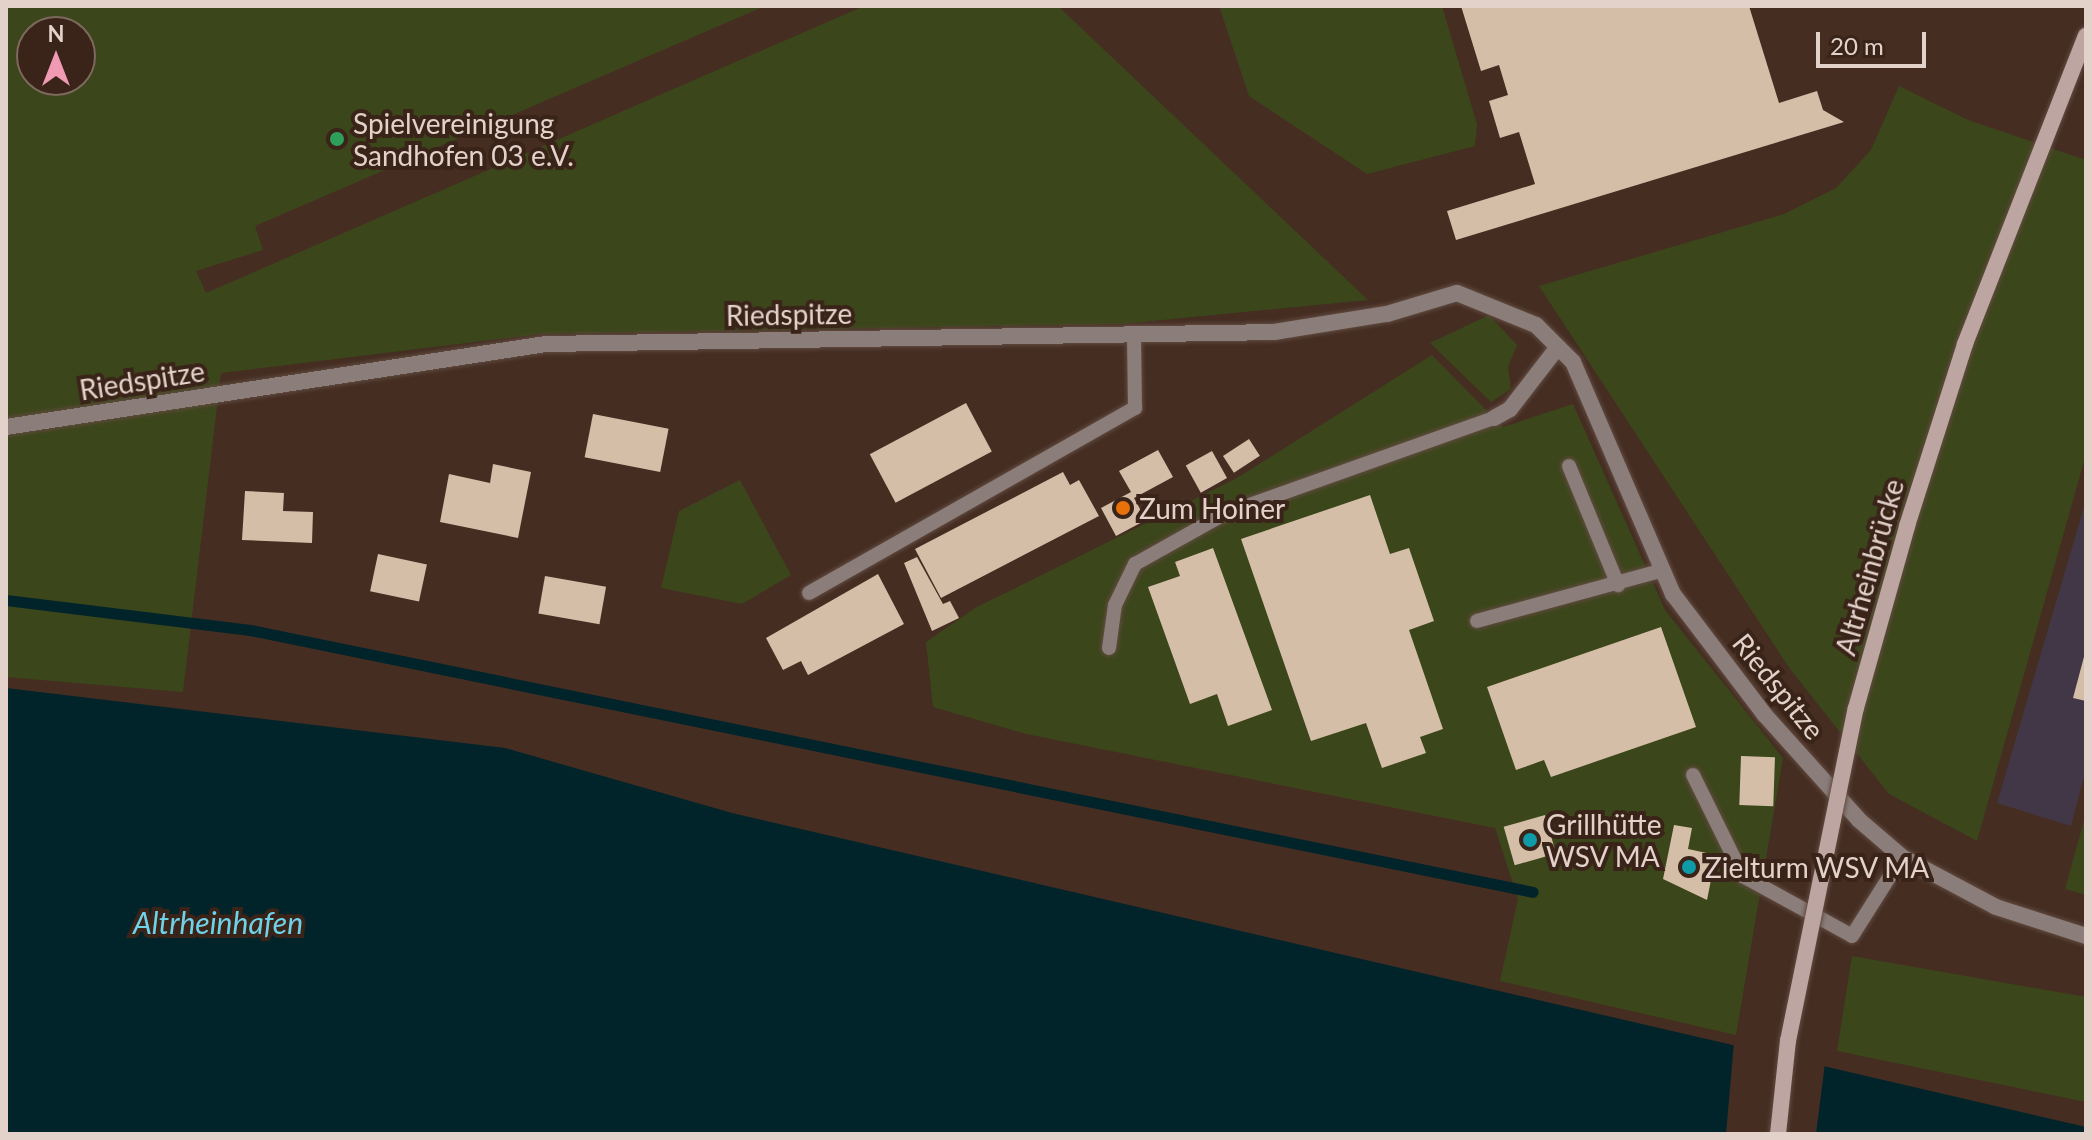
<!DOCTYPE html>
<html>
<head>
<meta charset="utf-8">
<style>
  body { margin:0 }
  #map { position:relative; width:2092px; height:1140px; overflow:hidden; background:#452d22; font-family:Lato,sans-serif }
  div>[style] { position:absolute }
  .commercial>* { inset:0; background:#423746 }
  .green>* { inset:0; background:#3c461b }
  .water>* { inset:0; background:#01242b }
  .pier>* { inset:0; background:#452d22 }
  .stream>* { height:11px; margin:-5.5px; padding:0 5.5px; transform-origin:5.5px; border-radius:5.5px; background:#01242b }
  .building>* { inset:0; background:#d5bea8; transform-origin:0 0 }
  .roads { filter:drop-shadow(0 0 2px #614b40) drop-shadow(0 0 2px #614b40) }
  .service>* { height:14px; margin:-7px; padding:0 7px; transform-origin:7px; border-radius:7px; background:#8b7d7a }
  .minor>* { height:16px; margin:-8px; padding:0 8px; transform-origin:8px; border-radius:8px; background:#8b7d7a }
  .tram>* { height:2px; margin:-1px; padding:0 1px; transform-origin:1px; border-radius:1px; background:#a8958c }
  .bridges { filter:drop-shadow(0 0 2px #614b40) drop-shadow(0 0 2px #614b40) }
  .secondary-bridge>* { height:16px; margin:-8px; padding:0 8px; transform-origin:8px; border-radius:8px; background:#bda6a1 }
  .dots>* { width:22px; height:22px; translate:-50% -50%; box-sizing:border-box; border:4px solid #3a2318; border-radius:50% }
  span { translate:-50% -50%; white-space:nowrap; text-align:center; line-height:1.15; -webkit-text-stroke:8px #3a2318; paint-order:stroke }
  .poi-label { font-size:28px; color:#e2d2ca }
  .left { translate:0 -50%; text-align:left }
  .street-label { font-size:28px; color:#e2d2ca }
  .water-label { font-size:30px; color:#6ed2e9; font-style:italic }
  .frame { position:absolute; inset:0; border:8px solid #e2d2ca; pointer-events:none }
  .north { position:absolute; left:16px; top:16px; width:80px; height:80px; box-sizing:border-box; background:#3a2318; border:2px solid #7d695f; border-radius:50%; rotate:0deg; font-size:22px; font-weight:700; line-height:32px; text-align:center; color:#e2d2ca }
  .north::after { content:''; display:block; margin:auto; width:28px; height:36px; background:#f19ab3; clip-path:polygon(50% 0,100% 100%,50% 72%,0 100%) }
  .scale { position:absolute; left:1816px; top:32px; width:110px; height:36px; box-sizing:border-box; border:4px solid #e2d2ca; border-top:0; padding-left:10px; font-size:24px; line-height:28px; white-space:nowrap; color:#e2d2ca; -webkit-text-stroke:6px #3a2318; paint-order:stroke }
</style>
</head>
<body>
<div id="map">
  <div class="commercial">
    <i style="clip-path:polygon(2086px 500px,2086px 769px,2071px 826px,1997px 803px)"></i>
  </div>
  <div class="green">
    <i style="clip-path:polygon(evenodd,6px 6px,765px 6px,255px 226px,263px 250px,196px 271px,206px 293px,864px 6px,1058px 6px,1368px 300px,1122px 324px,541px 334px,221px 373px,183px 692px,6px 677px,6px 6px,32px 32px,80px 32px,80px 80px,32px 80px,32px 32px)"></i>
    <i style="clip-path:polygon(1219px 6px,1442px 6px,1477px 124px,1475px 146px,1367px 174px,1249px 96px)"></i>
    <i style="clip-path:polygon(1899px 86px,1968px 120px,2086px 160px,2086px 454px,1977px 841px,1889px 794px,1790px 669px,1539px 286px,1784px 214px,1836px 188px,1871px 150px)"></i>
    <i style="clip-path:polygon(1489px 315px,1517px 345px,1508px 367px,1511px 389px,1491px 402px,1430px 343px)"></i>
    <i style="clip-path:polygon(1432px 355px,1503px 427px,1573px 404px,1665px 610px,1783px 758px,1736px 1035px,1500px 981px,1518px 899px,1495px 828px,1026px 734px,933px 707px,926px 642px,975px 608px,1237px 478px)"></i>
    <i style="clip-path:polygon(740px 480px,791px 575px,742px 604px,661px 588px,679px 511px)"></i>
    <i style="clip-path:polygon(2086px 813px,2086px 895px,2065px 889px)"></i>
    <i style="clip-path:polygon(1852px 956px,2086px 997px,2086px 1102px,1837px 1051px)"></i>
  </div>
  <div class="water">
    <i style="clip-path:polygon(6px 688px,505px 748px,732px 813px,2086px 1127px,2086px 1134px,6px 1134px)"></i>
  </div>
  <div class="pier">
    <i style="clip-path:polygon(1734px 1042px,1825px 1063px,1816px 1134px,1726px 1134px)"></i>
  </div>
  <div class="stream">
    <i style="left:6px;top:600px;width:246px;rotate:7deg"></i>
    <i style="left:250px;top:630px;width:1309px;rotate:11.54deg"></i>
  </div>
  <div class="building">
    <i style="clip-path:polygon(1461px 6px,1749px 6px,1779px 103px,1817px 91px,1823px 110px,1844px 122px,1456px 240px,1447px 211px,1535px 184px,1519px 132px,1500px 138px,1489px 101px,1508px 95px,1499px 65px,1481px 71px)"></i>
    <i style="left:966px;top:403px;width:55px;height:109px;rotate:62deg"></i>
    <i style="left:593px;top:414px;width:77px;height:44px;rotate:11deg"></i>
    <i style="left:1249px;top:439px;width:20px;height:31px;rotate:57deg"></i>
    <i style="clip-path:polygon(1158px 450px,1173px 477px,1134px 498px,1146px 520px,1116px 536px,1101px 508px,1131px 492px,1119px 471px)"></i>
    <i style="left:1212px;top:451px;width:31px;height:30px;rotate:61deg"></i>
    <i style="clip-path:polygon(493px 464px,531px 472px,518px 538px,440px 522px,449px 474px,490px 483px)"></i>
    <i style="clip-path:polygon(1063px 472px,1070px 485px,1079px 480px,1099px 516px,941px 598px,915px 549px)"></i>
    <i style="clip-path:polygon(245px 491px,284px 493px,283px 511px,313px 512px,312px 543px,242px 540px)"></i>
    <i style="clip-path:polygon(1370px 495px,1390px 554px,1409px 548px,1434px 621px,1409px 630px,1443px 729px,1420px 737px,1426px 753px,1382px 768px,1366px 723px,1311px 741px,1241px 539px)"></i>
    <i style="clip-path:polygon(1213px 548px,1272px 710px,1228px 726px,1217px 694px,1190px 704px,1148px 587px,1180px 576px,1175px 562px)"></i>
    <i style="left:378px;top:554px;width:50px;height:38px;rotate:12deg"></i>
    <i style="clip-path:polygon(917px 557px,943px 604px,950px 601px,959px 618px,932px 631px,904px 563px)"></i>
    <i style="clip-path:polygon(878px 574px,904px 624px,808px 675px,801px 661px,783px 670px,766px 638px)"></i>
    <i style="left:545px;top:576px;width:62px;height:38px;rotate:10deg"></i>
    <i style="clip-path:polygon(1661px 627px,1696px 727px,1551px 777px,1544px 760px,1516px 770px,1487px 687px)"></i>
    <i style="clip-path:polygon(2085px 653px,2086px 653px,2086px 701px,2073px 698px)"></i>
    <i style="left:1741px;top:756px;width:34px;height:49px;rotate:2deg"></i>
    <i style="left:1545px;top:815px;width:40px;height:43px;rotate:74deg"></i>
    <i style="clip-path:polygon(1674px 825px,1692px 828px,1688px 849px,1716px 855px,1707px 900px,1663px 879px)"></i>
  </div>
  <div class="roads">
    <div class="service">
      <i style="left:1569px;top:466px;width:129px;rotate:67.6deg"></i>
      <i style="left:809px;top:593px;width:375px;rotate:-29.6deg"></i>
      <i style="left:1135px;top:408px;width:71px;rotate:-90.8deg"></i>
      <i style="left:1477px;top:621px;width:193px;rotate:-15.3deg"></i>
      <i style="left:1109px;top:648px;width:43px;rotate:-82.1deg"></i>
      <i style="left:1115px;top:605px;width:46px;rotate:-64deg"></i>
      <i style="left:1135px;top:564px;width:102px;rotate:-29.3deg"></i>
      <i style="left:1224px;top:514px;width:287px;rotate:-19.6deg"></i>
      <i style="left:1693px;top:775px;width:113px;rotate:63.7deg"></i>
      <i style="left:1743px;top:876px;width:124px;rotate:28.8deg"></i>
      <i style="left:1852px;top:936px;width:93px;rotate:-57.7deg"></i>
    </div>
    <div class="minor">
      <i style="left:1494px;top:418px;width:18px;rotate:-29deg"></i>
      <i style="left:1510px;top:409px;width:78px;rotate:-52.3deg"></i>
      <i style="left:6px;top:427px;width:546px;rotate:-8.74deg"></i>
      <i style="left:546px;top:344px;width:728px;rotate:-0.94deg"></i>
      <i style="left:1274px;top:332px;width:114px;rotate:-9.1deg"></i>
      <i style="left:1387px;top:314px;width:73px;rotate:-16.7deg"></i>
      <i style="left:1457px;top:293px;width:85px;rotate:22.1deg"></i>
      <i style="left:1536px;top:325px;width:52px;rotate:45deg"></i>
      <i style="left:1573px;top:362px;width:253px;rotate:66.7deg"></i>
      <i style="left:1673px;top:594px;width:151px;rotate:52.8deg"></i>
      <i style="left:1764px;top:714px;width:142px;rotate:48.1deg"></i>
      <i style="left:1859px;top:820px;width:57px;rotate:40.7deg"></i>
      <i style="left:1902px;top:857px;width:106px;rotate:28deg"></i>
      <i style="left:1996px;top:907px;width:95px;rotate:17.9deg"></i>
    </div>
  </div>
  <div class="tram">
    <i style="left:2085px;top:6px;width:3px;rotate:72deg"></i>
  </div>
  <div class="bridges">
    <div class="secondary-bridge">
      <i style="left:1778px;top:1134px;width:94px;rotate:-83.9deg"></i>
      <i style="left:1788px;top:1041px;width:340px;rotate:-78.5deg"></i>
      <i style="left:1856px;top:708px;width:189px;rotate:-74.3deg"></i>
      <i style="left:1907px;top:526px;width:191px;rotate:-72.3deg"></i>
      <i style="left:1965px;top:344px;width:331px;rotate:-68.6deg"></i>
    </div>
  </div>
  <div class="dots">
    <i style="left:337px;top:139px;background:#2e9e5b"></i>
    <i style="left:1123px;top:508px;background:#e8710a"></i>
    <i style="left:1530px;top:840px;background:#0f9aa8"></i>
    <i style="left:1689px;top:867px;background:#0f9aa8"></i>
  </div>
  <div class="poi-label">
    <span class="left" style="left:353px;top:139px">Spielvereinigung<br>Sandhofen 03 e.V.</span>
    <span class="left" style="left:1139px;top:508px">Zum Hoiner</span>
    <span class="left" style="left:1546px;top:840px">Grillhütte<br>WSV MA</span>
    <span class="left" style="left:1705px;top:867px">Zielturm WSV MA</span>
  </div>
  <div class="street-label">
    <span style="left:789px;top:314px;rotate:-1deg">Riedspitze</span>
    <span style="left:142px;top:380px;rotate:-9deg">Riedspitze</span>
    <span style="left:1869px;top:567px;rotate:-74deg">Altrheinbrücke</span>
    <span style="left:1779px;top:686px;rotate:51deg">Riedspitze</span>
  </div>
  <div class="water-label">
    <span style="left:218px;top:922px">Altrheinhafen</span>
  </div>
  <div class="frame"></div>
  <div class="north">N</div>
  <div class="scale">20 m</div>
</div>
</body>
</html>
